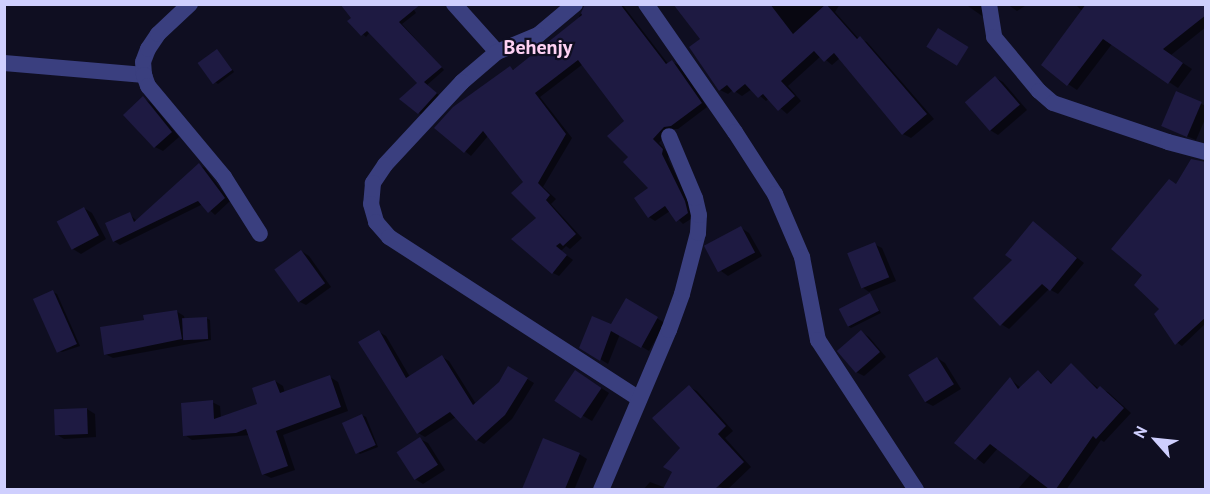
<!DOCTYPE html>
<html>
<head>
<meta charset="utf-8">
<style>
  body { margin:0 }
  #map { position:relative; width:1210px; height:494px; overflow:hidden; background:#0f0e21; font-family:"PT Sans",sans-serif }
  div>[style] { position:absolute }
  .shadow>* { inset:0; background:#0007 }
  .building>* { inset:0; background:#1e1a42; transform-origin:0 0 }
  .minor>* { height:16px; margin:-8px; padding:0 8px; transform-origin:8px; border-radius:8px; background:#3a3f7f }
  span { translate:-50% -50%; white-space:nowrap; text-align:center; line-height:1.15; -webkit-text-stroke:4.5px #0f0e21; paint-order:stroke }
  .neighbourhood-label { font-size:20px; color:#fed1f3; font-weight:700 }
  .frame { position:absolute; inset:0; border:6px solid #cfcffe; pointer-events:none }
  .north { position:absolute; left:1126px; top:410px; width:60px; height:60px; -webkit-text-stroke:4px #0f0e21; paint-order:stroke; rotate:297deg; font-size:16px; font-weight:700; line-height:24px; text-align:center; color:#cfcffe }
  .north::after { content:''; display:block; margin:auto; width:21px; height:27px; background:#cfcffe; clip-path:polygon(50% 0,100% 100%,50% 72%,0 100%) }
</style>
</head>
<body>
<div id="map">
  <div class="shadow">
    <i style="clip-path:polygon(410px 4px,416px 13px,402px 24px,444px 70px,427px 85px,440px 96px,422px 115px,419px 113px,419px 84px,370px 32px,366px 37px,349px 21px)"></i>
    <i style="clip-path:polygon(585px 4px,622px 4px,669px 65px,672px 62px,679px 65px,707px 107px,678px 129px,671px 129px,659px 143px,669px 154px,668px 159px,691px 206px,694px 217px,683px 224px,670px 211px,655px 221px,649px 217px,651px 188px,630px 157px,626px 121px,583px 64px,540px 97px,572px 138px,543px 187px,556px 199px,551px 204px,582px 238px,570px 249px,566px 246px,561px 251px,573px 260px,559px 276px,553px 273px,525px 182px,488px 136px,471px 156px,436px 128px,510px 68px,515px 70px,580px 18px,579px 16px,586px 9px)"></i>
    <i style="clip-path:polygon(675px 4px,840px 4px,835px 12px,859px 39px,867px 42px,934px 119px,911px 138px,903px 134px,840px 58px,832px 65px,821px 56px,788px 86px,801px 101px,787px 114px,769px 98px,766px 101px,752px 89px,742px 96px,733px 90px,728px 94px,720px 90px,702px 39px)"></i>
    <i style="clip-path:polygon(965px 4px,989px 4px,985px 18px)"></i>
    <i style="clip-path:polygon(1007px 4px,1028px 4px,1017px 11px)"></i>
    <i style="clip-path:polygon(1075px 4px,1206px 4px,1206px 27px,1171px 55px,1192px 69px,1178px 88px,1112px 44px,1077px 90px,1068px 84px,1083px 12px)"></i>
    <i style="clip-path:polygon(217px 50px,234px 72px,218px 84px,215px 82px)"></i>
    <i style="clip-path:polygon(996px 78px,1003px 82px,1027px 110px,998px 135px,990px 130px)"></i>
    <i style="clip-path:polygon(1177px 93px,1206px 106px,1206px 117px,1196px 140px,1163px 126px)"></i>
    <i style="clip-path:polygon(143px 98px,151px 103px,179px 137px,163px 151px,155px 147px,125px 115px)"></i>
    <i style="clip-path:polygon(1206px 163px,1206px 323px,1182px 346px,1175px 341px,1145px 275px,1177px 185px)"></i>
    <i style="clip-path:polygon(199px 165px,205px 168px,230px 201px,215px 215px,203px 204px,120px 245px,114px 241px,129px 214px,137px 221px)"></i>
    <i style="clip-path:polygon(84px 208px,92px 213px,106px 239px,81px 254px,73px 249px,59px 223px)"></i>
    <i style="clip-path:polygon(1033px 223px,1084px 263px,1058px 294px,1049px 289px,1009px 329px,1001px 324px,1014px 260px)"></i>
    <i style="clip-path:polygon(741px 228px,749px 233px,762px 256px,728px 276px,721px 271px)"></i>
    <i style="clip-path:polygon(874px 244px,882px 248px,896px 281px,869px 292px,862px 287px)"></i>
    <i style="clip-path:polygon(301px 251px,309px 256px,331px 287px,306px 305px,298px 301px)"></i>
    <i style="clip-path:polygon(53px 292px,57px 294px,80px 346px,62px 352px,58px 350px)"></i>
    <i style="clip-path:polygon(870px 295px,881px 313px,851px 328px,847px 326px)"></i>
    <i style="clip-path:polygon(626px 300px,665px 323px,649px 351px,620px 334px,608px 364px,581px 347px,612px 326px)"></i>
    <i style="clip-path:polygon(176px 311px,184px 316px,185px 321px,206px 318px,210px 320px,211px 340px,113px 358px,105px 354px,146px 321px)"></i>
    <i style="clip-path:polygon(379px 332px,386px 336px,410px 377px,442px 357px,449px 361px,476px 404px,500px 383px,509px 368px,534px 383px,512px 419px,484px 444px,477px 440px,456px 417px,425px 437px,418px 433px)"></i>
    <i style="clip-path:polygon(861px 332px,869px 337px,886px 357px,864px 376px,856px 372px,840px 351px)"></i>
    <i style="clip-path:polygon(937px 358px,945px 363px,961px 389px,933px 406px,925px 402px)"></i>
    <i style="clip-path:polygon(1071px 365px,1099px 389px,1108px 392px,1131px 413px,1104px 442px,1101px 440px,1066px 490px,1017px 490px,1031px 474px,998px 448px,984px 464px,956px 442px,1010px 379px,1021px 388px,1038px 371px,1053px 384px)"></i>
    <i style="clip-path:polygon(583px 376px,609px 393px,592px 421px,559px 402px)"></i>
    <i style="clip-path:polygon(330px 377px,338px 382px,348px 411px,283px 435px,295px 470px,271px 478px,263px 474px,250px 435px,192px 440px,185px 435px,212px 402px,220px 406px,221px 418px,259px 405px,275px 381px,283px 386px,285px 393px)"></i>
    <i style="clip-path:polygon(689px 387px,697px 391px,733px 431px,725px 438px,751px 467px,727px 490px,718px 486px,714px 490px,643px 490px,650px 482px,666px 488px,682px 448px)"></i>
    <i style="clip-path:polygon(87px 409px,95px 414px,96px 437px,64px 439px,56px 434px,55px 411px)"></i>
    <i style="clip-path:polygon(362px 415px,366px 417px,378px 447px,360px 454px,357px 452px)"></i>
    <i style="clip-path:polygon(420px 439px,428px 443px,445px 470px,423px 484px,415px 479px)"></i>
    <i style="clip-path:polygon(579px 454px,587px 459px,574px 490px,525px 487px)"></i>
  </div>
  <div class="building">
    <i style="clip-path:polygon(340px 4px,421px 4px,399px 22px,442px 67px,424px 82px,437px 93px,418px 114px,399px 99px,417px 83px,367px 31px,361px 36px,347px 21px,351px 18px)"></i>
    <i style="clip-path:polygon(585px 4px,620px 4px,666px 64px,672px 60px,702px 103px,671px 126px,664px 127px,653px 139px,663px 149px,662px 154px,685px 201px,688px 213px,676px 222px,665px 206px,648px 218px,634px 198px,648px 188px,623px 162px,628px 157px,607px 136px,624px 121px,578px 60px,535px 93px,566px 134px,538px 183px,550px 195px,546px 200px,576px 234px,563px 246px,560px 243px,556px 246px,567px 255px,552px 274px,511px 239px,536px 218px,511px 193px,523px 182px,483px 131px,464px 153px,434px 128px,453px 107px,510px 66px,513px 70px,582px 15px,581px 13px)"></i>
    <i style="clip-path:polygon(673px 4px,770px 4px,793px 34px,826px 4px,857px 39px,860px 36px,927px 114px,902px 135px,834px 53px,824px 62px,814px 51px,781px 81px,795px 96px,778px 111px,763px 94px,758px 98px,745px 84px,734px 93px,727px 85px,719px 91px,689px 47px,700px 39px)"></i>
    <i style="clip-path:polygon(1086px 4px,1206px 4px,1206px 15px,1163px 49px,1183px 63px,1168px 84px,1103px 39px,1067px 86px,1041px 65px)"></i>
    <i style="left:938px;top:28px;width:36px;height:22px;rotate:32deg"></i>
    <i style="left:217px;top:49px;width:26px;height:24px;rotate:54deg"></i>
    <i style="left:995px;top:76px;width:38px;height:40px;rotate:49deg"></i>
    <i style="left:1176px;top:91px;width:28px;height:38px;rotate:23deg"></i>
    <i style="clip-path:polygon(143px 96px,172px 132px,154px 148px,123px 115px)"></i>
    <i style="clip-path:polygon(1191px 159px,1206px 162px,1206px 317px,1175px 345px,1154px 314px,1159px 309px,1134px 285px,1142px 275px,1111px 249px,1169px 179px,1176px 184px)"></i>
    <i style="clip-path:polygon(199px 163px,225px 198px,208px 213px,198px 201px,113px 242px,105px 223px,130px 212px,134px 222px)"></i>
    <i style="left:84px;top:207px;width:32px;height:31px;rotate:62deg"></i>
    <i style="clip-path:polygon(1033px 221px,1077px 258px,1050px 291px,1042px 284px,1000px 326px,973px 298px,1012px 260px,1005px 255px)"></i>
    <i style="left:741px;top:226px;width:30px;height:42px;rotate:62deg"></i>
    <i style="left:875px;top:242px;width:38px;height:30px;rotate:68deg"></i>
    <i style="left:301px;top:250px;width:41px;height:33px;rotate:54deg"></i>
    <i style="left:53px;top:290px;width:59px;height:22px;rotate:66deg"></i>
    <i style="left:870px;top:293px;width:20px;height:35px;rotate:63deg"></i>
    <i style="clip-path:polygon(626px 298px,658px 317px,641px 348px,611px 331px,600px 361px,579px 348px,592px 316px,611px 324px)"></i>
    <i style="clip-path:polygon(177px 310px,182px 339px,104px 355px,100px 327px,144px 320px,143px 315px)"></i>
    <i style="left:207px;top:317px;width:22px;height:25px;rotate:87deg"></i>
    <i style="clip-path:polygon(379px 330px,406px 378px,442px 355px,473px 405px,499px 382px,508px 366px,528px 378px,505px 415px,476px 441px,450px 412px,417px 434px,358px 342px)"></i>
    <i style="left:861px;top:330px;width:29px;height:32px;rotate:49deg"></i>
    <i style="left:937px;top:357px;width:32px;height:34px;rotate:58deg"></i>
    <i style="clip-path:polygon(1071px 363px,1097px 389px,1100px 386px,1124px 408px,1096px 439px,1093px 436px,1056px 489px,1049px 489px,990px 444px,975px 460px,954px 443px,1010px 377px,1018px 389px,1038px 370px,1051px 384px)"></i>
    <i style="left:575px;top:370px;width:32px;height:37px;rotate:34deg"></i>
    <i style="clip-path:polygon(330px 375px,341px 407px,276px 431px,288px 466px,262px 475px,246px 429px,236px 433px,183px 436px,181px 403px,213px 400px,214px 419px,257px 404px,252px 388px,275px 380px,280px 393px)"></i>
    <i style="clip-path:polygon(689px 385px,726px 426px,718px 434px,744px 462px,715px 489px,663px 489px,672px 472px,663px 467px,680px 448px,652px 418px)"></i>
    <i style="left:87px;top:408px;width:26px;height:33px;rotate:88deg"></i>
    <i style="left:362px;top:414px;width:34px;height:22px;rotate:66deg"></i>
    <i style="left:420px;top:437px;width:33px;height:28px;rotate:57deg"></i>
    <i style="clip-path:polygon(543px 438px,580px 453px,565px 489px,522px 489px)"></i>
  </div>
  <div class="minor">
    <i style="left:454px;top:4px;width:64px;rotate:48.1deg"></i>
    <i style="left:575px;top:4px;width:48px;rotate:140deg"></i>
    <i style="left:538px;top:35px;width:44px;rotate:157.5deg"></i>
    <i style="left:497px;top:52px;width:46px;rotate:139.4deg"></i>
    <i style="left:462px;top:82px;width:113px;rotate:132.9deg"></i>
    <i style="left:385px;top:165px;width:22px;rotate:124deg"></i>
    <i style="left:373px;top:183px;width:21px;rotate:95deg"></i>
    <i style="left:371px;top:204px;width:19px;rotate:74deg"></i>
    <i style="left:376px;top:222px;width:20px;rotate:49deg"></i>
    <i style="left:389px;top:237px;width:298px;rotate:32.9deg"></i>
    <i style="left:646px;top:4px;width:156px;rotate:55.2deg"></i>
    <i style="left:735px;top:132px;width:74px;rotate:57.2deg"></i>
    <i style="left:775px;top:194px;width:69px;rotate:66.8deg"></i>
    <i style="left:802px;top:257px;width:85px;rotate:79.1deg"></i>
    <i style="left:818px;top:340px;width:179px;rotate:56.8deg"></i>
    <i style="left:989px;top:4px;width:33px;rotate:81deg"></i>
    <i style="left:994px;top:37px;width:70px;rotate:50.2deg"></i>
    <i style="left:1039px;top:91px;width:18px;rotate:41deg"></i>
    <i style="left:1053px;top:103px;width:121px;rotate:18.7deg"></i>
    <i style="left:1168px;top:142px;width:39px;rotate:15deg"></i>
    <i style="left:4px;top:63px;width:141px;rotate:4.9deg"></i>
    <i style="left:144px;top:75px;width:13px;rotate:-94deg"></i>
    <i style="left:143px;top:62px;width:14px;rotate:-69deg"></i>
    <i style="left:148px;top:49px;width:18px;rotate:-56deg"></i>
    <i style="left:158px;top:34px;width:44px;rotate:-43.2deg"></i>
    <i style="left:144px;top:75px;width:12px;rotate:70deg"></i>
    <i style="left:148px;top:86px;width:119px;rotate:50.1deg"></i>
    <i style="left:224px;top:177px;width:67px;rotate:57.7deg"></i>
    <i style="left:601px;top:490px;width:174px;rotate:-67deg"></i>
    <i style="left:669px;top:330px;width:38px;rotate:-70deg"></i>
    <i style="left:682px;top:294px;width:63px;rotate:-75.3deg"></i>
    <i style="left:698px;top:233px;width:18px;rotate:-87deg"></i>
    <i style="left:699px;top:215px;width:17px;rotate:-103deg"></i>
    <i style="left:695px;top:198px;width:67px;rotate:-112.8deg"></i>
  </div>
  <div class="neighbourhood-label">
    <span style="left:538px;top:47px">Behenjy</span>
  </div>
  <div class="frame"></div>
  <div class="north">N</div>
</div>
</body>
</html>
